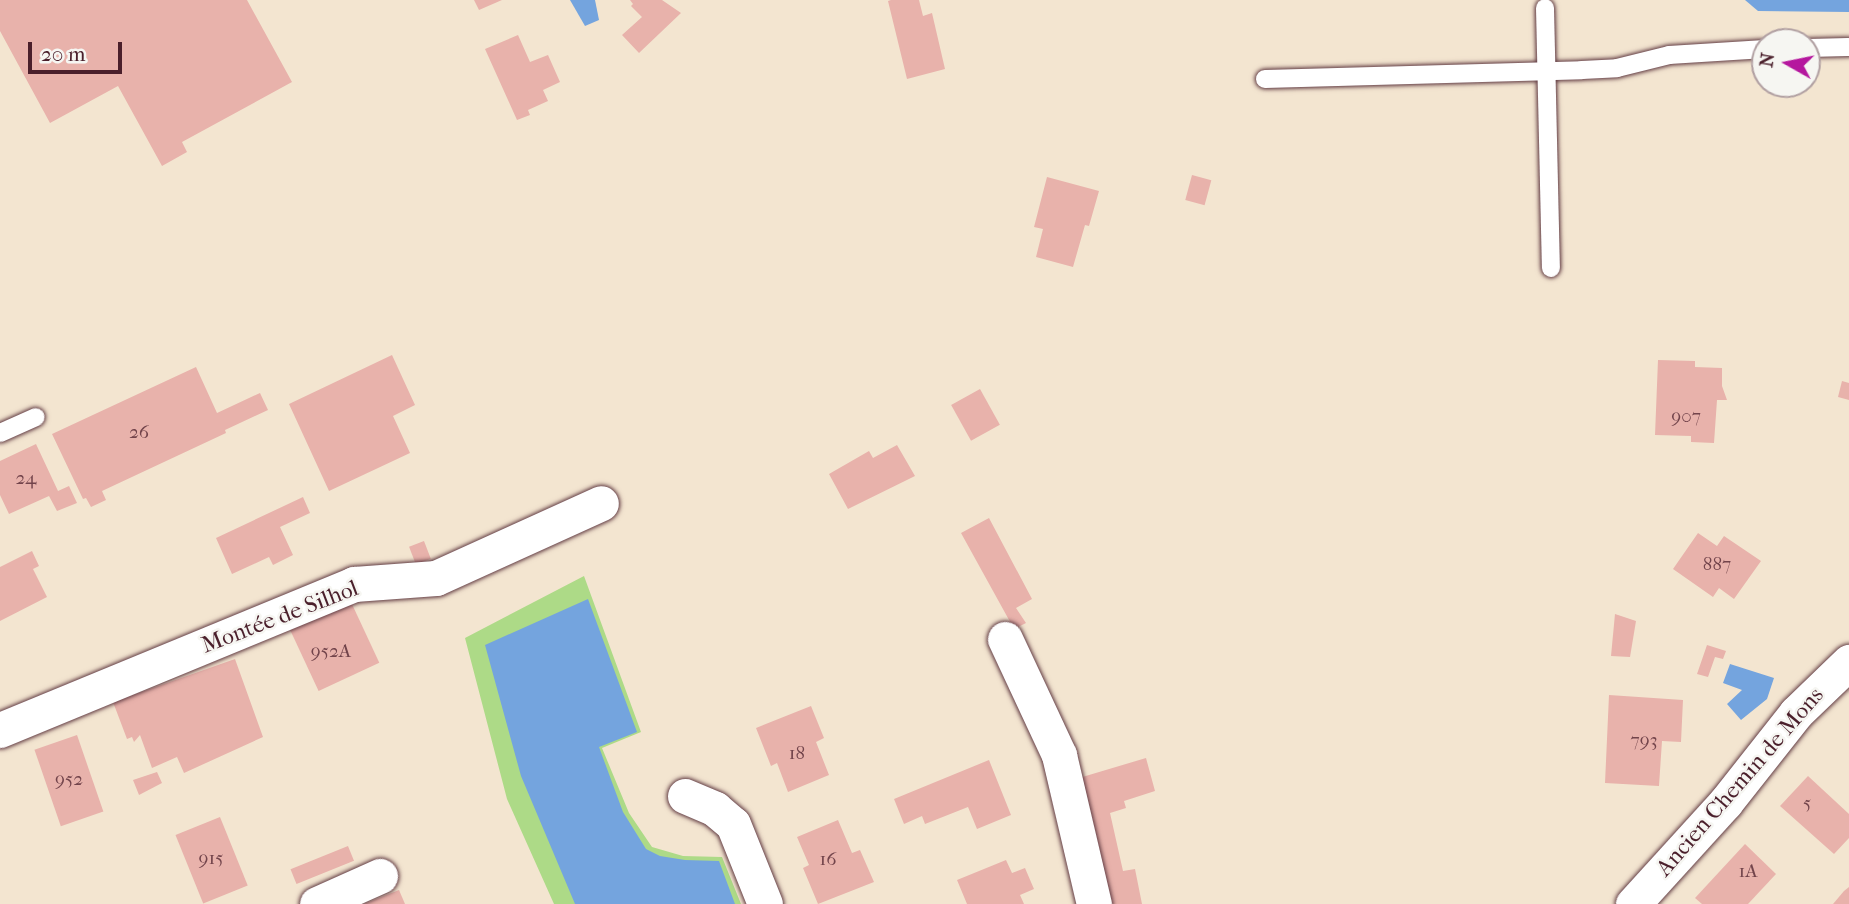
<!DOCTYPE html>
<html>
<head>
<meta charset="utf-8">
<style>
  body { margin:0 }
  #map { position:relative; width:1849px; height:904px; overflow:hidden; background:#f3e5d0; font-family:"IM FELL French Canon",serif }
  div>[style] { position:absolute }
  .green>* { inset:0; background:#adda87 }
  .water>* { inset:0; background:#74a4de }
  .building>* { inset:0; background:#e8b2ab; transform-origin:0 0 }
  .roads { filter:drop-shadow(0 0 2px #633d44) drop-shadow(0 0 2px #633d44) }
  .lane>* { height:18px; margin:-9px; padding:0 9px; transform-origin:9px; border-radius:9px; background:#fff }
  .street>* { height:35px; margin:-17.5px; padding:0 17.5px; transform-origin:17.5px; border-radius:17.5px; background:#fff }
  span { translate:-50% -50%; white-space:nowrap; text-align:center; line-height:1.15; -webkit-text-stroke:5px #f6f6f2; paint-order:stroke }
  .number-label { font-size:19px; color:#72444b }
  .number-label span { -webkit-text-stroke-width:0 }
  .street-label { font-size:23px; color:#4a1f2b }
  .north { position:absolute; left:1751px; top:28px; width:70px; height:70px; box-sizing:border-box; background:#f6f6f2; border:2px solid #b1a0a2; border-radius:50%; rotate:279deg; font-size:19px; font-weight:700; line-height:28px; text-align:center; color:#4a1f2b }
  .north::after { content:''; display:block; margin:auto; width:24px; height:32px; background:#b5179e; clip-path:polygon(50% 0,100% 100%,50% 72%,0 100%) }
  .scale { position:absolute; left:28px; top:42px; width:94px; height:32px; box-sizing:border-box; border:4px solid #4a1f2b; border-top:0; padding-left:9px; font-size:21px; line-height:24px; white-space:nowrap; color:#4a1f2b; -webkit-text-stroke:5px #f6f6f2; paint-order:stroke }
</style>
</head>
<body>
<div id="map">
  <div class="green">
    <i style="clip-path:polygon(584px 576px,641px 732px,602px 748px,629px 813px,652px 847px,683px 856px,722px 857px,741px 904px,554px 904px,507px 799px,465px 638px)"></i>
  </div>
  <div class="water">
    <i style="clip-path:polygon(570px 0,595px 0,599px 20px,585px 26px)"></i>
    <i style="clip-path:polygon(1745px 0,1849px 0,1849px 12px,1758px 11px)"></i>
    <i style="clip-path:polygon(588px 599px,637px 732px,599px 747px,623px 812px,646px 849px,660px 856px,685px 860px,719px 861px,735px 904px,575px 904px,521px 776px,485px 645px)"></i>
    <i style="clip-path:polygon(1730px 664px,1774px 678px,1767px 699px,1741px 720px,1727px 704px,1742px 690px,1723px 683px)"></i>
  </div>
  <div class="building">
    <i style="clip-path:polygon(0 0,247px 0,292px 82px,182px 142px,187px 152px,162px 166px,118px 86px,50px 123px,0 31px)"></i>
    <i style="clip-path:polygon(474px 0,502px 0,479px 10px)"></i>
    <i style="clip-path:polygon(630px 0,662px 0,681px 13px,639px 53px,622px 35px,642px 17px,631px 6px,633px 4px)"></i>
    <i style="clip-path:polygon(891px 0,919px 0,923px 16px,932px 13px,945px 69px,907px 79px,888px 1px)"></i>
    <i style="clip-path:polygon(518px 35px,530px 62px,548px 55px,560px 82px,543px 90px,548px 101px,528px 110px,530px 115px,517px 120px,485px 49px)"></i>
    <i style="left:1192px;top:175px;width:20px;height:26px;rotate:15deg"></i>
    <i style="clip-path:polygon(1047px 177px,1099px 191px,1089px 226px,1085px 225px,1073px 267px,1036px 257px,1043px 229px,1034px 227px)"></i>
    <i style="clip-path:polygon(392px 355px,415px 405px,393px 416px,410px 453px,329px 491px,289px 404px)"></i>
    <i style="clip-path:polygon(1658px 360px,1695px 361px,1695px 367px,1722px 368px,1722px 386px,1727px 400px,1717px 400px,1714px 443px,1691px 442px,1691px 436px,1655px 435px)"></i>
    <i style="clip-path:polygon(196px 367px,217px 413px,260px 393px,268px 410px,225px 430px,226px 433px,102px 491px,106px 500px,91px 507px,86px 498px,83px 499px,52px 434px)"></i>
    <i style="clip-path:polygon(1842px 381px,1849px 383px,1849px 400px,1838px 397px)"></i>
    <i style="left:980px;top:389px;width:41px;height:33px;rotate:61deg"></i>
    <i style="clip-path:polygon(36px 444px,58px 491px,69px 486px,77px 503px,57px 511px,49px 496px,9px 514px,0 495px,0 461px)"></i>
    <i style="clip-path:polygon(897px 445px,915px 476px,848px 509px,829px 474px,869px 451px,873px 458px)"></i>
    <i style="clip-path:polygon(303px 497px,310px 513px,280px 527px,293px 555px,273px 565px,269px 557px,232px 574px,216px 538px)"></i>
    <i style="clip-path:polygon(989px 518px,1032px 599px,1016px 608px,1026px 623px,1014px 629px,961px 533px)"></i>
    <i style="clip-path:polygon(1698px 533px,1717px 546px,1724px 536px,1761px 561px,1734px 599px,1719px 588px,1713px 597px,1673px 569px)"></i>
    <i style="left:424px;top:541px;width:19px;height:16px;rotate:69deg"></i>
    <i style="clip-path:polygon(32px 551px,39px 566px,33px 569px,47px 597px,0 621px,0 567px)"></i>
    <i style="left:351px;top:602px;width:67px;height:67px;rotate:65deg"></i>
    <i style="clip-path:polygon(1615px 614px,1636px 621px,1630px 657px,1611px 656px)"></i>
    <i style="clip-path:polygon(1707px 645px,1726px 651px,1723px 659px,1715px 657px,1708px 677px,1697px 674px)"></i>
    <i style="clip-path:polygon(235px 659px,263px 737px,184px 773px,177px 757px,152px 768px,140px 735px,134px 742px,132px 737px,127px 739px,113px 702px)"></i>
    <i style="clip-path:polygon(1609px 695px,1683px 700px,1681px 742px,1662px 741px,1659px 786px,1605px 783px)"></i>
    <i style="clip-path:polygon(811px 706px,824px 738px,816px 742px,829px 775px,788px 792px,777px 763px,771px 766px,756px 728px)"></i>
    <i style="left:77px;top:735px;width:81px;height:45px;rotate:71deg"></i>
    <i style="clip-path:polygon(1146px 758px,1155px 791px,1124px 801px,1126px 808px,1110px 813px,1123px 871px,1135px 869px,1142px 904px,1102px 904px,1079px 778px)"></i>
    <i style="clip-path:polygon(989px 760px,1011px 815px,977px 829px,968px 807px,925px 824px,922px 816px,904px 824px,894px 799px)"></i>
    <i style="clip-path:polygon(157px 772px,162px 783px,139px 795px,133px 780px)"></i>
    <i style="clip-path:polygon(1808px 776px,1849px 814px,1849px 838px,1834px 854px,1780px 806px)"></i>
    <i style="left:220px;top:817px;width:74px;height:48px;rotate:68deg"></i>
    <i style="clip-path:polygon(838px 820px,852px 853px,860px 850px,874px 882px,818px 904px,803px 868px,809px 865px,797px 837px)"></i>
    <i style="clip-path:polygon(1745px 844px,1776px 874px,1748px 904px,1702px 904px,1695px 898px)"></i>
    <i style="left:348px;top:846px;width:16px;height:62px;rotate:68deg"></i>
    <i style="clip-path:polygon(1006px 860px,1012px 873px,1025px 868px,1034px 889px,1020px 895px,1024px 904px,967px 904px,957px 880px)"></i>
    <i style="clip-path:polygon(1849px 887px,1849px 904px,1833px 904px,1844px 891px)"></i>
    <i style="clip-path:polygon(399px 890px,405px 904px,364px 904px)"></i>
  </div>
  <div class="roads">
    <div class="lane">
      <i style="left:1545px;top:8px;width:260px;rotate:88.7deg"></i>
      <i style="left:1807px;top:48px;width:42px;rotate:-1.4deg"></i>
      <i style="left:1265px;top:79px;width:317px;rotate:-1.6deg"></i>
      <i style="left:1582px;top:70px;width:35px;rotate:-3deg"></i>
      <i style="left:1617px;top:68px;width:54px;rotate:-14deg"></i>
      <i style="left:1669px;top:55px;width:96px;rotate:-3.6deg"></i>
      <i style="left:0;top:433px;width:39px;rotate:-24deg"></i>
    </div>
    <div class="street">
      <i style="left:1005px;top:639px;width:128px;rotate:65deg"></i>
      <i style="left:1059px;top:755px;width:153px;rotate:76.8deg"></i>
      <i style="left:0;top:730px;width:383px;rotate:-22.4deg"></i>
      <i style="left:354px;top:584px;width:82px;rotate:-4.2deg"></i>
      <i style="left:436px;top:578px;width:181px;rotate:-24.4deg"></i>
      <i style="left:685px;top:796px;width:33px;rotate:23deg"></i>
      <i style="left:715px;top:809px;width:23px;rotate:40deg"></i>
      <i style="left:733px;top:824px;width:86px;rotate:68.2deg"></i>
      <i style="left:317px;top:904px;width:69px;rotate:-24deg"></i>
      <i style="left:1633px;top:904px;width:137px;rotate:-47.7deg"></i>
      <i style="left:1725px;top:803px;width:115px;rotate:-51.7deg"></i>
      <i style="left:1796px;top:713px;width:74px;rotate:-43.9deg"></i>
    </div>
  </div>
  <div class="number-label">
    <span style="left:1686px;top:417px">907</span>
    <span style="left:139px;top:433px">26</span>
    <span style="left:26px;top:479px">24</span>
    <span style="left:1717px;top:565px">887</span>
    <span style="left:331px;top:652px">952A</span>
    <span style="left:1644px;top:741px">793</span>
    <span style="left:797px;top:754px">18</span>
    <span style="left:69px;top:780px">952</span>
    <span style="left:1807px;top:804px">5</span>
    <span style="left:211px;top:859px">915</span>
    <span style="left:828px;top:860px">16</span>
    <span style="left:1748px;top:872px">1A</span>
  </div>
  <div class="street-label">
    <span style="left:280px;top:617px;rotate:-21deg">Montée de Silhol</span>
    <span style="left:1740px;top:782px;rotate:-49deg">Ancien Chemin de Mons</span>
  </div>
  <div class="north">N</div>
  <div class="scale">20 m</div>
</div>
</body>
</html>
